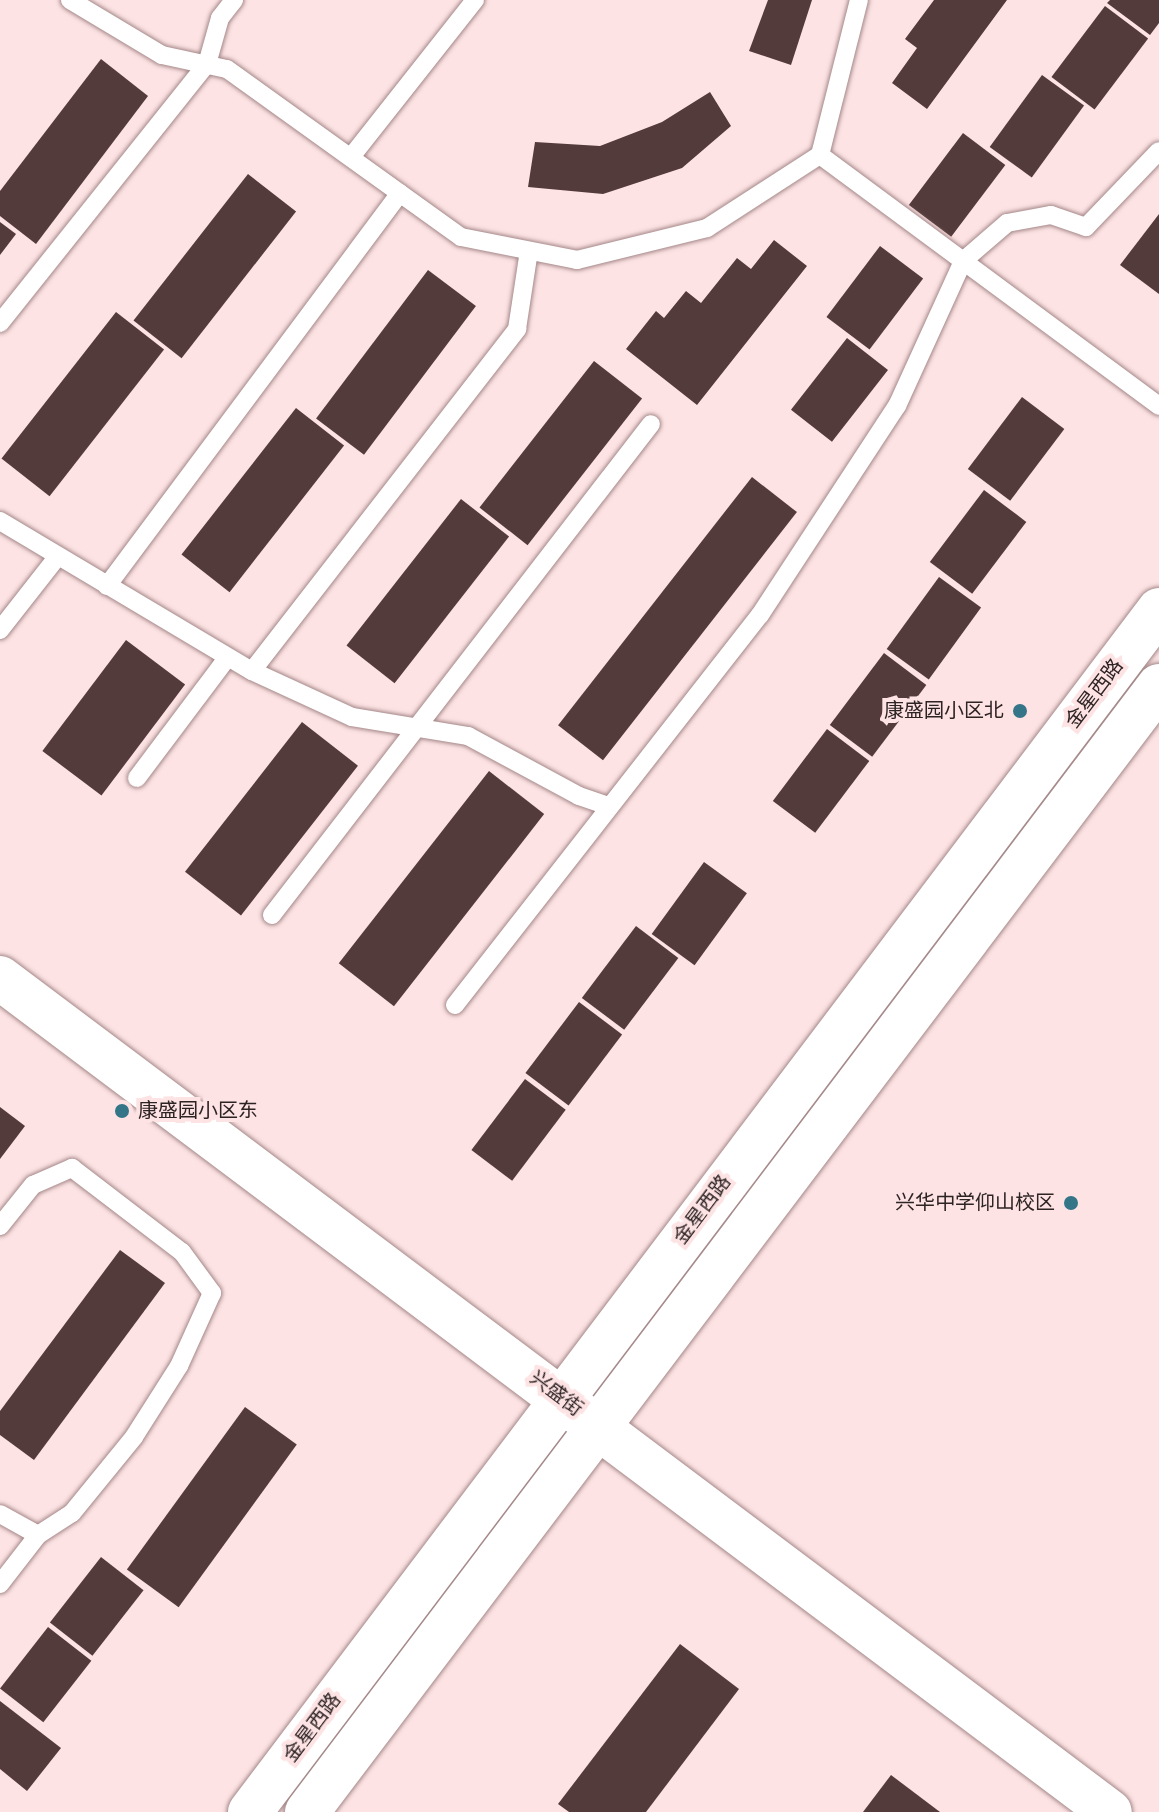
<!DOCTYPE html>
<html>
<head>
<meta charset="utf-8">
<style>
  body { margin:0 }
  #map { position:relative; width:1159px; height:1812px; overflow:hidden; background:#fde3e4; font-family:"Source Sans 3","Noto Sans SC",sans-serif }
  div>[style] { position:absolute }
  .building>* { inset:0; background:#533a3b; transform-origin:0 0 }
  .roads { filter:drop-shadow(0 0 2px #a48788) drop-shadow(0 0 2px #a48788) }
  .lane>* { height:18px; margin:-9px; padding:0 9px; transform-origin:9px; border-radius:9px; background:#fff }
  .secondary>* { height:44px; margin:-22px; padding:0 22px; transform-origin:22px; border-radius:22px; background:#fff }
  .primary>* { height:44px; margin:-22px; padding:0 22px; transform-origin:22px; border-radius:22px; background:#fff }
  .dots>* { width:22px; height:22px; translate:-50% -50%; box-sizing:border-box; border:4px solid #fde3e4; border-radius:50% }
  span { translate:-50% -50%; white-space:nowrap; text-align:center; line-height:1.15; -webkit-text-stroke:8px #fde3e4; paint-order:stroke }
  .street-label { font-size:20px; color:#2e2323 }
  .poi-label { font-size:20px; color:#2e2323 }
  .right { translate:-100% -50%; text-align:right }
  .left { translate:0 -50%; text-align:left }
</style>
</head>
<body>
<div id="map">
  <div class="building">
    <i style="clip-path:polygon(768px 0,812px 0,791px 65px,749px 51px)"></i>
    <i style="clip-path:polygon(934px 0,1007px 0,927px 109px,892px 83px,917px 48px,905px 39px)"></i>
    <i style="clip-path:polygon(1110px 0,1159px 0,1159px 23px,1150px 35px,1107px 3px)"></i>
    <i style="left:1105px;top:6px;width:54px;height:89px;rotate:37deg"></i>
    <i style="clip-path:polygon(101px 59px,148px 96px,36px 244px,0 216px,0 191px)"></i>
    <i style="left:1042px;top:75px;width:52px;height:89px;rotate:36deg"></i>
    <i style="clip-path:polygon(710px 92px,731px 126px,682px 168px,603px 194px,528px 187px,535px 142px,600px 146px,662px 122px)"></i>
    <i style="left:963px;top:133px;width:53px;height:90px;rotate:37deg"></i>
    <i style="left:248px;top:174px;width:61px;height:186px;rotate:38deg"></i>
    <i style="clip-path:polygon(1159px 214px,1159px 294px,1120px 265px)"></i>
    <i style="clip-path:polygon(0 222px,16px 234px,0 255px)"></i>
    <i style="clip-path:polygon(774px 240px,807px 266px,697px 405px,626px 349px,656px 311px,664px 318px,686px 291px,701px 303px,737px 258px,751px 269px)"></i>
    <i style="left:880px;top:246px;width:54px;height:89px;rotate:37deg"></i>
    <i style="left:428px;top:270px;width:60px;height:186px;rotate:37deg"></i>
    <i style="left:116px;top:312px;width:61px;height:186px;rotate:38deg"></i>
    <i style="left:847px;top:338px;width:52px;height:91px;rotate:38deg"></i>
    <i style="left:594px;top:361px;width:61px;height:186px;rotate:38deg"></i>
    <i style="left:1022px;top:397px;width:53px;height:90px;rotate:37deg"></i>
    <i style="left:296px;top:408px;width:61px;height:186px;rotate:38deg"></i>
    <i style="left:752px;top:477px;width:57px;height:315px;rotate:38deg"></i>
    <i style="left:984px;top:490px;width:53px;height:90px;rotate:37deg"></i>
    <i style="left:461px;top:499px;width:61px;height:186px;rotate:38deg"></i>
    <i style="left:939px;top:577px;width:52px;height:89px;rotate:36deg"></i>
    <i style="left:126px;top:640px;width:74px;height:139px;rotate:37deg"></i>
    <i style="left:884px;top:653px;width:53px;height:90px;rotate:37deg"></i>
    <i style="left:302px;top:722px;width:71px;height:190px;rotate:38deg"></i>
    <i style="left:827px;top:729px;width:53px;height:90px;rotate:37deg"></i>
    <i style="left:489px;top:771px;width:70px;height:244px;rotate:38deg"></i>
    <i style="left:704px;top:862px;width:53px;height:89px;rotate:36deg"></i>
    <i style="left:636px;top:926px;width:53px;height:90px;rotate:37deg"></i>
    <i style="left:579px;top:1002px;width:54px;height:89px;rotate:37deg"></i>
    <i style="left:525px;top:1079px;width:51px;height:89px;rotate:37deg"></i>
    <i style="clip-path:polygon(0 1107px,25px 1126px,0 1159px)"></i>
    <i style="clip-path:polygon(120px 1250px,165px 1283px,34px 1460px,0 1435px,0 1411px)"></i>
    <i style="left:245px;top:1407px;width:64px;height:201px;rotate:36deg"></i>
    <i style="left:101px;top:1557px;width:54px;height:83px;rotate:38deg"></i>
    <i style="left:48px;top:1627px;width:55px;height:78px;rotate:38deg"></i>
    <i style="clip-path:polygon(680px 1644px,739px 1689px,646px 1812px,569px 1812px,558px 1804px)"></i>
    <i style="clip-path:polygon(0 1701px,61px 1748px,27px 1791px,0 1769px)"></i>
    <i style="clip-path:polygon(891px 1775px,940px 1812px,863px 1812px)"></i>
  </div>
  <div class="roads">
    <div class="lane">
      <i style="left:70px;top:0;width:107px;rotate:30.9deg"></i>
      <i style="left:162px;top:55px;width:66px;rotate:12.2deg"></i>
      <i style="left:227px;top:69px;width:288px;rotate:35.7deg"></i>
      <i style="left:461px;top:237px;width:118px;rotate:11.2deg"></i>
      <i style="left:577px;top:260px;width:134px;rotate:-13.8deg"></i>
      <i style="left:707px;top:228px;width:135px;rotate:-32.9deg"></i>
      <i style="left:820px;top:155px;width:422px;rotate:36.5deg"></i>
      <i style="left:820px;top:155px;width:160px;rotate:-75.9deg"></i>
      <i style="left:351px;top:157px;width:200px;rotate:-51.7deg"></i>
      <i style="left:0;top:323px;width:332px;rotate:-51.4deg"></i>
      <i style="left:207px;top:64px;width:48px;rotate:-74.2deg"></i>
      <i style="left:220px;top:18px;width:23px;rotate:-52deg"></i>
      <i style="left:0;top:521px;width:293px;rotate:30.8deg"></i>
      <i style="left:252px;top:671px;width:110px;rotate:24.7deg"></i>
      <i style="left:352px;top:717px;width:118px;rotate:9.3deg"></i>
      <i style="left:468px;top:736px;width:126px;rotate:28.4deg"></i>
      <i style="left:579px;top:796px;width:31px;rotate:19deg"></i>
      <i style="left:107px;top:586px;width:490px;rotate:-53.3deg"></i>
      <i style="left:0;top:630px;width:94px;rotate:-51.9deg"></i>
      <i style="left:252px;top:671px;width:433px;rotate:-52.2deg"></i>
      <i style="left:517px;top:329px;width:79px;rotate:-81.3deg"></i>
      <i style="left:137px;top:778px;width:150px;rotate:-53.1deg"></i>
      <i style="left:272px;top:915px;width:620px;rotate:-52.34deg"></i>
      <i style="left:455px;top:1005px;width:495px;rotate:-52deg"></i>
      <i style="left:760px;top:615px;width:250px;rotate:-56.8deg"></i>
      <i style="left:897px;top:406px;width:159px;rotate:-65.5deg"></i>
      <i style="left:963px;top:261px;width:58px;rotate:-40.8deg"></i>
      <i style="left:1007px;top:223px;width:45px;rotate:-10.3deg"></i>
      <i style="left:1051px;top:215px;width:37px;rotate:19deg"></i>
      <i style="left:1086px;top:227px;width:105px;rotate:-46.2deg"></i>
      <i style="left:0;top:1226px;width:53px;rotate:-51.2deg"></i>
      <i style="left:33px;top:1185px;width:43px;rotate:-23.6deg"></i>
      <i style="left:72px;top:1168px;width:138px;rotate:37.4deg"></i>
      <i style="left:182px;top:1252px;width:51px;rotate:53.8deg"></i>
      <i style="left:212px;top:1293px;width:80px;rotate:114.3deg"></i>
      <i style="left:179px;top:1366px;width:84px;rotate:122.4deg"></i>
      <i style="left:134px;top:1437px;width:98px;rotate:129.2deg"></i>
      <i style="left:72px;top:1513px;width:40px;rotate:147.1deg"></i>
      <i style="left:38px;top:1535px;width:43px;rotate:-151.1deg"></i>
      <i style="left:0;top:1584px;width:62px;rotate:-52.2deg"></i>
    </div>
    <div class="secondary">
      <i style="left:0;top:978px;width:1388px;rotate:36.92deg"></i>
    </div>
    <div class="primary">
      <i style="left:250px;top:1812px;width:1507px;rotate:-52.9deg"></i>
      <i style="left:307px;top:1812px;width:1412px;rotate:-52.89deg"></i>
    </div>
  </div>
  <div class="dots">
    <i style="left:1020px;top:711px;background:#347688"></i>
    <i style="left:122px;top:1111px;background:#347688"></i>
    <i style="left:1071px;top:1203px;background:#347688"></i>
  </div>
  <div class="street-label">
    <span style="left:1095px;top:694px;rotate:-53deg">金星西路</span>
    <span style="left:703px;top:1210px;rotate:-53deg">金星西路</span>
    <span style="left:556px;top:1394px;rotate:37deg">兴盛街</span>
    <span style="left:313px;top:1728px;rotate:-53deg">金星西路</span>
  </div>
  <div class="poi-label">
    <span class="right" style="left:1004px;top:711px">康盛园小区北</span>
    <span class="left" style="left:138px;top:1111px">康盛园小区东</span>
    <span class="right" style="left:1055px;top:1203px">兴华中学仰山校区</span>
  </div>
</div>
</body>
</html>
